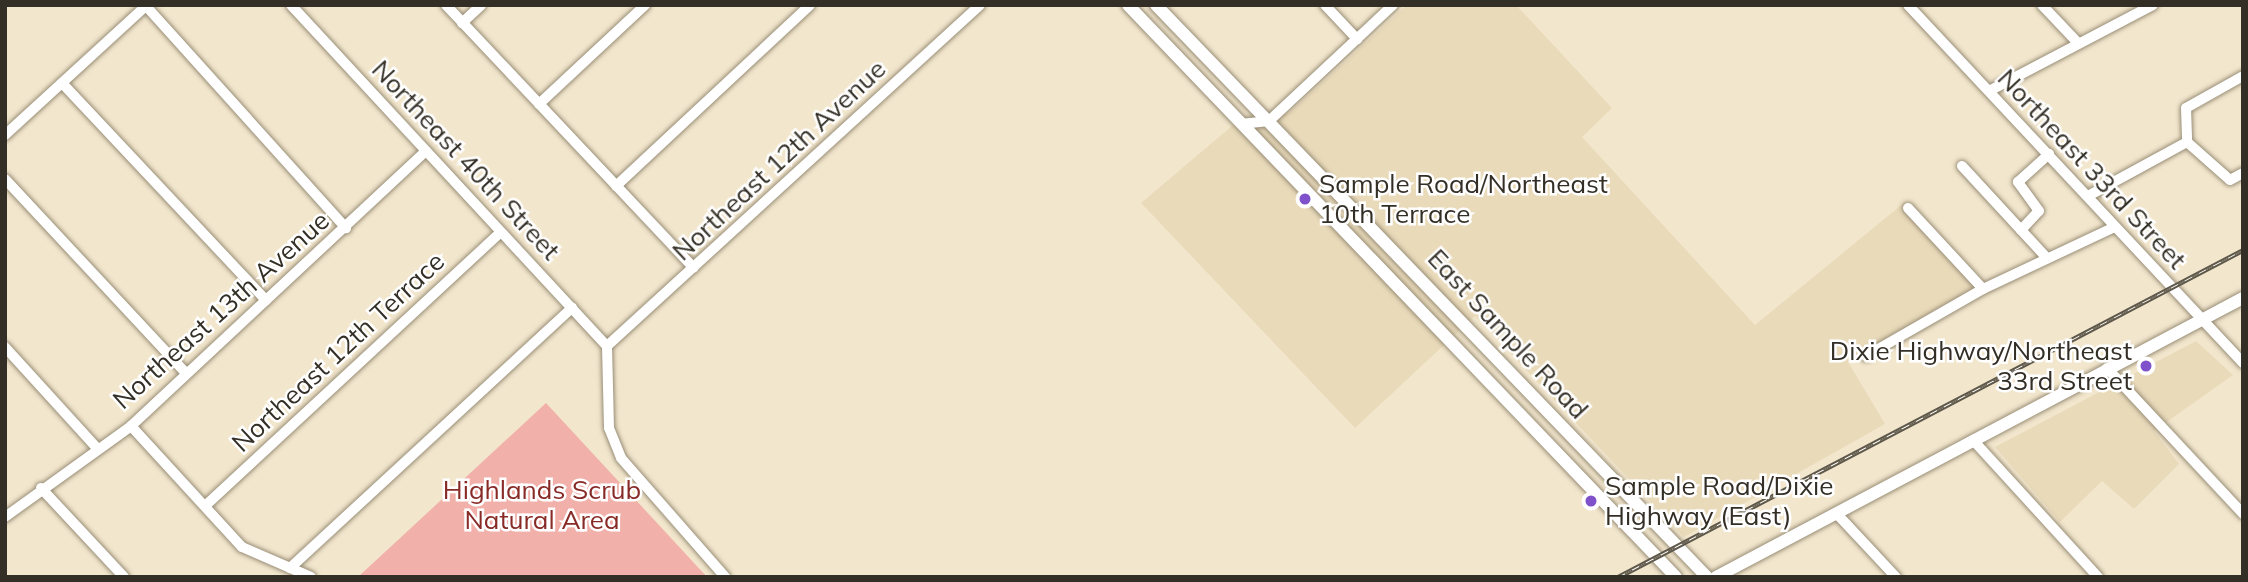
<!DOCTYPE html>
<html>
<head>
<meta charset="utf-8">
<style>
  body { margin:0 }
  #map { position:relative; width:2248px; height:582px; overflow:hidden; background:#f2e6cd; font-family:Mulish,sans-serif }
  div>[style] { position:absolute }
  .built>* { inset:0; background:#e9daba }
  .green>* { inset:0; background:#f1b0a9 }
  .roads { filter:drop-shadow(0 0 2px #998e77) drop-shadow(0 0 2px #998e77) }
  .minor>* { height:10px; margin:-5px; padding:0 5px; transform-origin:5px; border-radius:5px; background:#fff }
  .major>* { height:12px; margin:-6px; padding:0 6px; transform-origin:6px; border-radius:6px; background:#fff }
  .rail>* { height:5px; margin-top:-2.5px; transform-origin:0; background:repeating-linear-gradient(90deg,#fff 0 8px,#5e584b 0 16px); box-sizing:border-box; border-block:2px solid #5e584b }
  .dots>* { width:19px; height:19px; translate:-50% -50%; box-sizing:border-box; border:4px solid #fff; border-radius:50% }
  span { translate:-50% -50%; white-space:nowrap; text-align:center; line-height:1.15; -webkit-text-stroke:5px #fff; paint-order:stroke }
  .street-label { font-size:26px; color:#342f26 }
  .poi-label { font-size:26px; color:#342f26 }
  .left { translate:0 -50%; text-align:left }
  .right { translate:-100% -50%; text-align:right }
  .park-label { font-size:26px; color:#882b27 }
  .frame { position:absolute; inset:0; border:7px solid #342f26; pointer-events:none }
</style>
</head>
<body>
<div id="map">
  <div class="built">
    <i style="clip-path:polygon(1407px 5px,1516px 5px,1612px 108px,1582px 137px,1755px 325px,1905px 202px,1977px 288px,1848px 362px,1885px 424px,1684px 537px,1475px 316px,1355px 428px,1141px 203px,1232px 126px,1289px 113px)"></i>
    <i style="clip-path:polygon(2196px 341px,2233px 375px,2154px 431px,2179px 464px,2134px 509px,2102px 481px,2060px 522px,1995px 447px)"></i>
  </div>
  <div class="green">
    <i style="clip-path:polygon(546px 403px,707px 577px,358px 577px)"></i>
  </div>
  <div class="roads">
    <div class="minor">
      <i style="left:291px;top:5px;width:465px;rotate:47.2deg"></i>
      <i style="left:446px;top:5px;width:361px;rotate:46.7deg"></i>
      <i style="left:1325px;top:5px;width:47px;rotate:46.7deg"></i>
      <i style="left:1908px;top:5px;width:490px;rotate:46.9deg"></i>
      <i style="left:2042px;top:5px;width:52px;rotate:46.5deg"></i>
      <i style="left:146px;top:6px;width:299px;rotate:48deg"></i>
      <i style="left:462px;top:23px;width:26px;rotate:-43deg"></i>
      <i style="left:2243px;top:76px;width:65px;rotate:150.7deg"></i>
      <i style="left:2186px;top:108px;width:34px;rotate:88deg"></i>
      <i style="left:2187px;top:142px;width:57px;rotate:41.5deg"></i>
      <i style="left:2230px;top:180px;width:15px;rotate:-28deg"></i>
      <i style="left:62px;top:83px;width:298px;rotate:46.8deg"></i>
      <i style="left:1989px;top:91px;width:185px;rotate:-27.7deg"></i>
      <i style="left:539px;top:104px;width:145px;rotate:-43deg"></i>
      <i style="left:1241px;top:124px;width:28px;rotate:-6deg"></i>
      <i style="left:1269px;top:121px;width:170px;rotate:-43.1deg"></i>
      <i style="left:5px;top:135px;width:193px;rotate:-42.5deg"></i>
      <i style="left:1962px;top:166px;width:125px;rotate:47.3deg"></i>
      <i style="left:5px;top:179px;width:264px;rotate:47deg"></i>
      <i style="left:616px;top:186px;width:265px;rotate:-43deg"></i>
      <i style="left:2088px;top:196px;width:113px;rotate:-28.6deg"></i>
      <i style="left:1908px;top:208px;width:110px;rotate:47.2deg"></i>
      <i style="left:2021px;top:230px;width:26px;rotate:-47deg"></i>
      <i style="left:2039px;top:211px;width:36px;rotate:-126deg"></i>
      <i style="left:2018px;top:182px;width:42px;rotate:-42.1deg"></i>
      <i style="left:607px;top:346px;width:505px;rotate:-42.43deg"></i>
      <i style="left:607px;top:346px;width:82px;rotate:88.6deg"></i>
      <i style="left:609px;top:428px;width:32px;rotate:68deg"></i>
      <i style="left:621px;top:458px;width:158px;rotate:48.8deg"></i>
      <i style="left:5px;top:347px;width:134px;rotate:47.7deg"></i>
      <i style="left:1866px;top:356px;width:135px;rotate:-29.8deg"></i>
      <i style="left:1983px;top:289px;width:146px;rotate:-25.2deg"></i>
      <i style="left:2107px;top:368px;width:200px;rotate:47deg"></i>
      <i style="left:131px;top:426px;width:164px;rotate:47.5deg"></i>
      <i style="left:242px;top:547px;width:75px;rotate:23.5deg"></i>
      <i style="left:1973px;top:440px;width:185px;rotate:47.6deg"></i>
      <i style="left:41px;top:488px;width:122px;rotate:47deg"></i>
      <i style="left:205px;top:506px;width:403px;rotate:-42.8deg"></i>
      <i style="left:1837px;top:514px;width:86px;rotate:46.9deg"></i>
      <i style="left:5px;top:517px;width:155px;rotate:-35.8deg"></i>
      <i style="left:131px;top:426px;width:403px;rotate:-43deg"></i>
      <i style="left:290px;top:568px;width:384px;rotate:-42.7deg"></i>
    </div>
    <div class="major">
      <i style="left:1128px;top:5px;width:792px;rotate:46.23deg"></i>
      <i style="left:1156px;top:5px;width:794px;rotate:46.07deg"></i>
      <i style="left:1716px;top:577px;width:596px;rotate:-27.9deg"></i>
    </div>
  </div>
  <div class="rail">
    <i style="left:1618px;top:577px;width:705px;rotate:-27.62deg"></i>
  </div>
  <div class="dots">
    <i style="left:1305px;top:199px;background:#7f52cb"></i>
    <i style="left:2146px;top:366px;background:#7f52cb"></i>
    <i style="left:1591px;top:501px;background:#7f52cb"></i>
  </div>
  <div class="street-label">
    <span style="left:466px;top:160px;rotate:47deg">Northeast 40th Street</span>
    <span style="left:779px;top:160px;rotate:-43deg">Northeast 12th Avenue</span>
    <span style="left:2092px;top:169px;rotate:47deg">Northeast 33rd Street</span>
    <span style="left:221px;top:310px;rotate:-42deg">Northeast 13th Avenue</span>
    <span style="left:1508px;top:334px;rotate:47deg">East Sample Road</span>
    <span style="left:338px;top:352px;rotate:-43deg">Northeast 12th Terrace</span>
  </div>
  <div class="poi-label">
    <span class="left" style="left:1319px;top:199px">Sample Road/Northeast<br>10th Terrace</span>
    <span class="right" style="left:2132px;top:366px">Dixie Highway/Northeast<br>33rd Street</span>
    <span class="left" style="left:1605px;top:501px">Sample Road/Dixie<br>Highway (East)</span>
  </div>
  <div class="park-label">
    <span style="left:542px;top:505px">Highlands Scrub<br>Natural Area</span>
  </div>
  <div class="frame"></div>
</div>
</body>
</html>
